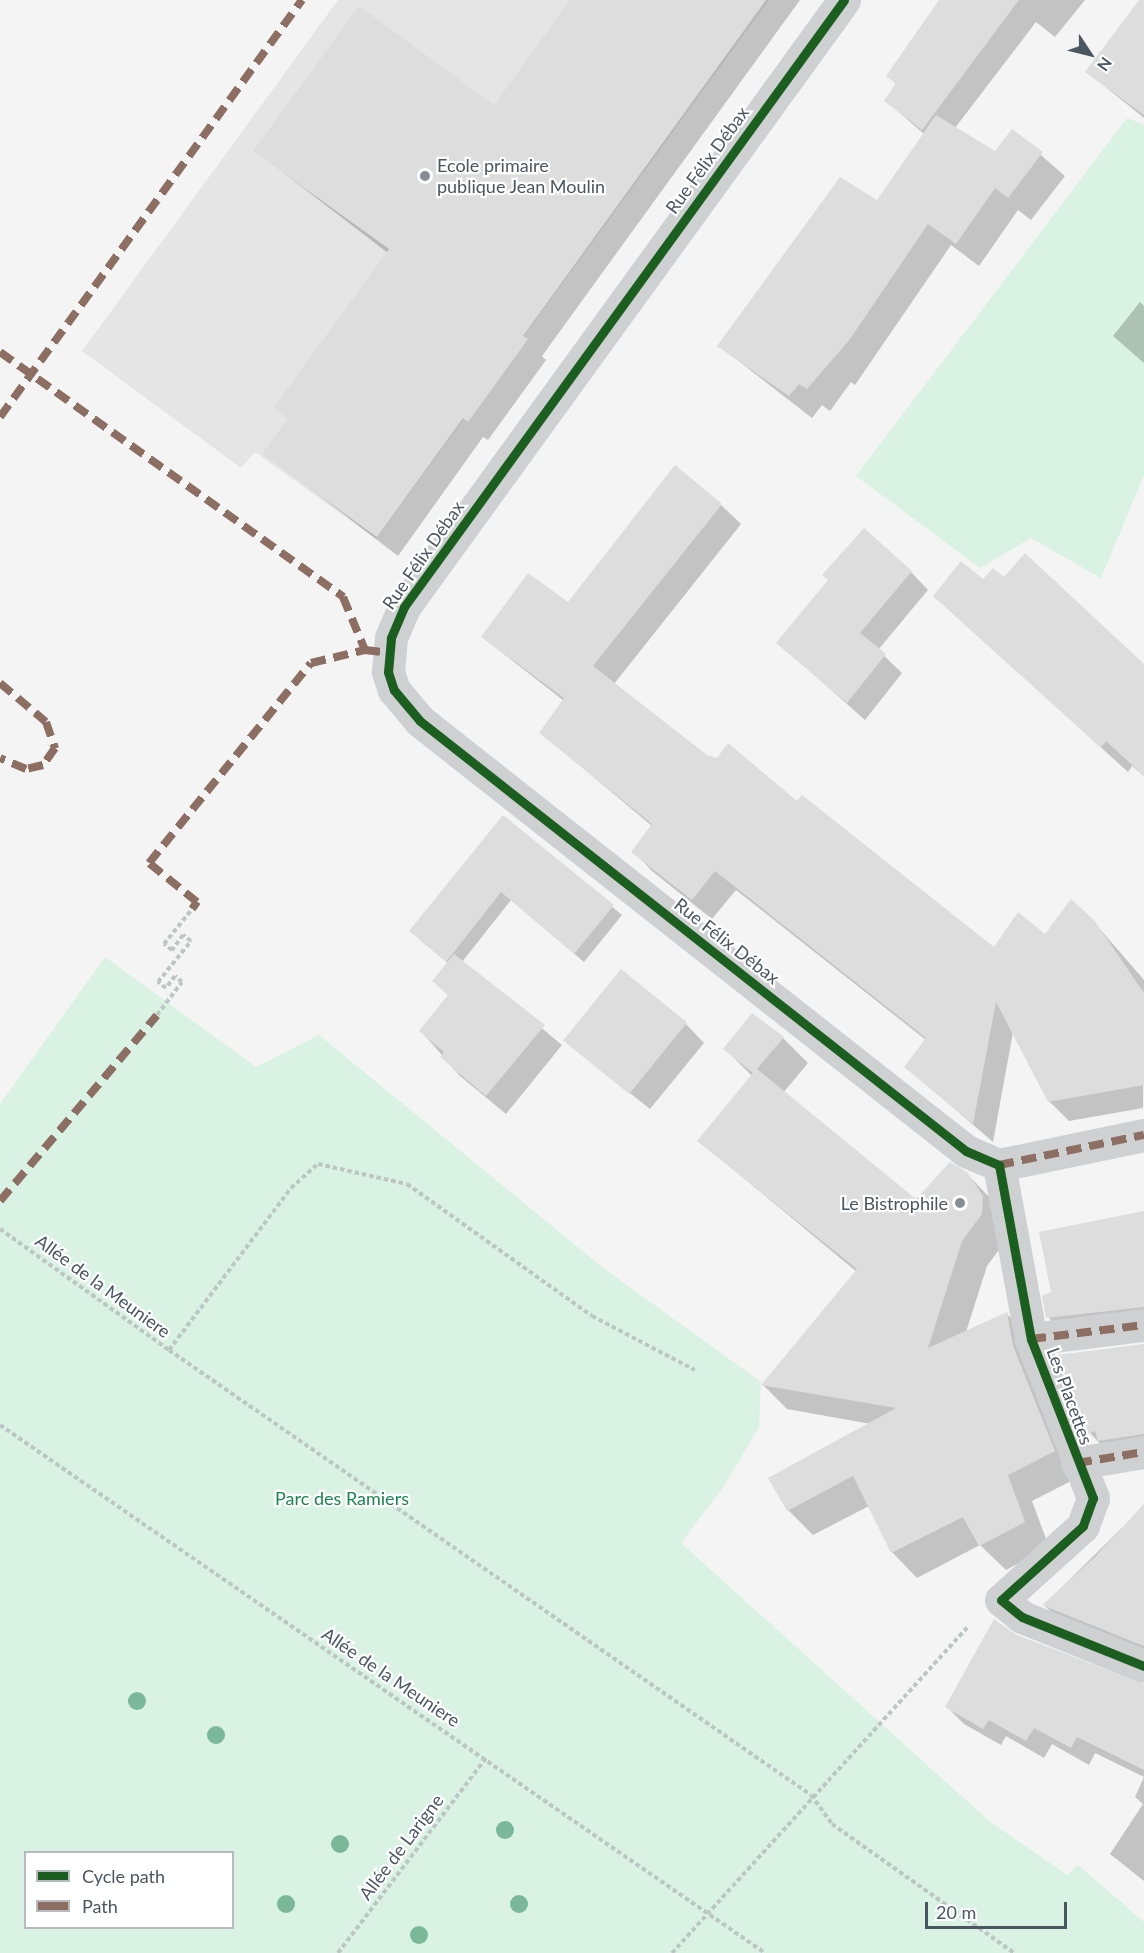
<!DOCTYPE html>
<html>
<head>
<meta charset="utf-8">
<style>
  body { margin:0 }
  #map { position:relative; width:1144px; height:1953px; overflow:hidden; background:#f4f4f4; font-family:Lato,sans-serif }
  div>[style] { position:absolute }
  .education>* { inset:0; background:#e6e5e6 }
  .green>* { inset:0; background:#d9f2e3 }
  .shadow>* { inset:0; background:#0003 }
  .building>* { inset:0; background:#ddddde; transform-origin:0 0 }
  .path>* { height:4px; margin-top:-2px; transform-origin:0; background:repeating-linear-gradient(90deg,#bcc7c4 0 4.5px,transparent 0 7.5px) }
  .pedestrian>* { height:33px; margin:-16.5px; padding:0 16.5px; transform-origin:16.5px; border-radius:16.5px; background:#ced0d2 }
  .minor>* { height:33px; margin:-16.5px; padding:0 16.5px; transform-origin:16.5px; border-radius:16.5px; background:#ced0d2 }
  .quiet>* { height:8px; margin-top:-4px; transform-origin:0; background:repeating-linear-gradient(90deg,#8d6e63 0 15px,transparent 0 23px) }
  .cycleway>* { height:9px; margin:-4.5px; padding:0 4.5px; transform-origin:4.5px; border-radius:4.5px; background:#1b5e20 }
  .trees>* { width:18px; height:18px; margin:-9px; border-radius:50%; background:#7ab899 }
  .dots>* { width:16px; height:16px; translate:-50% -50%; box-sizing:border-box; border:3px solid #fff; border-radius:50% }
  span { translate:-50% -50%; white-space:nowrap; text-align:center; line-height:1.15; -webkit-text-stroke:4.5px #fff; paint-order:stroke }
  .street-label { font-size:18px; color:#4a5661 }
  .poi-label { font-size:18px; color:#4a5661 }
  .left { translate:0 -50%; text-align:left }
  .right { translate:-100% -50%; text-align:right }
  .park-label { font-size:18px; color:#17864f }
  .legend { position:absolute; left:24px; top:1851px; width:210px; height:78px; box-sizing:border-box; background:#fff; border:2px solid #b7bbc0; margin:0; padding:8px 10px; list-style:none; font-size:18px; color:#4a5661 }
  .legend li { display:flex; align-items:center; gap:12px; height:30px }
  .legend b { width:30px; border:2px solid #b7bbc0 }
  .north { position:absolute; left:1060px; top:24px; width:60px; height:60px; -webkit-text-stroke:4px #fff; paint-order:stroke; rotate:125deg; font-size:16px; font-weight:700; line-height:24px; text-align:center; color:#4a5661 }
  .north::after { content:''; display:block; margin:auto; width:21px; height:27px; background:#4a5661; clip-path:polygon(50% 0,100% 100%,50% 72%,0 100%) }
  .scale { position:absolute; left:925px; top:1902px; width:142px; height:27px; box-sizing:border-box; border:3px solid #4a5661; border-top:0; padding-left:8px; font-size:18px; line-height:21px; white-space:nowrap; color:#4a5661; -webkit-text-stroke:4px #fff; paint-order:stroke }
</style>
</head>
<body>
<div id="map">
  <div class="education">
    <i style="clip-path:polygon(338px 0,769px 0,376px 539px,255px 452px,241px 468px,82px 351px)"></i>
  </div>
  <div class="green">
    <i style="clip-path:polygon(1127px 118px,1144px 125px,1144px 475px,1101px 578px,1031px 538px,980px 568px,856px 476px)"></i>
    <i style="clip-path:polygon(evenodd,105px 957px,256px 1067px,319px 1035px,602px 1267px,761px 1382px,759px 1427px,724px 1486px,681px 1543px,988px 1820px,1067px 1875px,1078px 1865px,1144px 1922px,1144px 1953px,0 1953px,0 1104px,105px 957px,26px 1852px,232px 1852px,232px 1928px,26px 1928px,26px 1852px)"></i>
  </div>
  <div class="shadow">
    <i style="clip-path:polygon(572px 0,800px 0,542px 356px,546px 360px,488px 440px,483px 437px,398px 556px,264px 453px,289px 419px,276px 407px,388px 253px,255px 151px,494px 107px)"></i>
    <i style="clip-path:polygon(941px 0,1085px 0,1055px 37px,1036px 22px,955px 128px,996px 153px,1013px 131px,1065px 176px,1031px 220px,1018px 210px,979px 266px,951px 245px,855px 385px,851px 382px,830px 411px,822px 405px,812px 418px,719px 346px,877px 202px,924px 134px,886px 101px,897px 85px,888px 76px)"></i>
    <i style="clip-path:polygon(1141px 0,1144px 0,1144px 118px,1087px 72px)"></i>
    <i style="clip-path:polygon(1140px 302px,1144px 306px,1144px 363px,1113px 336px)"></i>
    <i style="clip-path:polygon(721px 505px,741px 524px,614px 684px,706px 756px,797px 803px,994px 949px,1093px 921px,1144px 980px,1143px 1108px,1069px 1121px,1049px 1101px,1013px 1032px,993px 1142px,906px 1067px,926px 1040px,736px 890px,712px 919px,652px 871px,633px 851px,652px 826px,547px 738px,564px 701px,482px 637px,568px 604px)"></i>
    <i style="clip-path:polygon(911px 572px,928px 590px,878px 650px,902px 673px,865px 720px,778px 643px)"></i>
    <i style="clip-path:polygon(983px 581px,1144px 666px,1144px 776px,1132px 766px,1128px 772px,935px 596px)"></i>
    <i style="clip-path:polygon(503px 817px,622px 915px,584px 962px,511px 900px,462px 962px,562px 1045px,506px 1114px,460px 1076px,421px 1031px,449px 996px,434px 981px,448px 963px,420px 940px)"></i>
    <i style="clip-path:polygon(686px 1024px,704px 1043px,650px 1109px,565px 1041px)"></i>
    <i style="clip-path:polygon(783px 1038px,808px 1063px,783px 1093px,916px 1202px,966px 1173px,991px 1199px,1007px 1239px,987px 1266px,966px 1332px,1007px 1314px,1032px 1339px,1079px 1477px,1032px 1501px,1049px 1547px,1006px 1570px,980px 1545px,917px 1578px,892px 1552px,869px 1506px,813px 1535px,788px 1510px,871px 1424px,787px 1409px,763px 1385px,857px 1272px,699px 1141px,752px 1076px,725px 1049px)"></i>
    <i style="clip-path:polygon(1144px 1214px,1144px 1325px,1065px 1335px,1048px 1317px,1053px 1292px)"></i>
    <i style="clip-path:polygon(1144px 1345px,1144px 1454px,1107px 1451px,1090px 1433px)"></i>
    <i style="clip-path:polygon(1144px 1506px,1144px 1655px,1061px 1622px,1044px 1605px)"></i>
    <i style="clip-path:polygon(1014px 1636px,1144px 1686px,1144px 1881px,1110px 1854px,1143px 1804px,1135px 1797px,1144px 1777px,1095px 1753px,1089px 1765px,1052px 1744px,1044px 1758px,1006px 1736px,1001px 1745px,964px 1724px,947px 1707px)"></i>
  </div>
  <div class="building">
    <i style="clip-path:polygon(570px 0,766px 0,523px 336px,528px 339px,468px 422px,463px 418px,377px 537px,262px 454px,288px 418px,274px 407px,389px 249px,253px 151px,359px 6px,494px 105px)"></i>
    <i style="clip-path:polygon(939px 0,1019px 0,922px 130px,884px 101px,896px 83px,886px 76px)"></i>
    <i style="clip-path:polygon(1139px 0,1144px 0,1144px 115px,1085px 72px)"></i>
    <i style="clip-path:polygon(936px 115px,995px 151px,1012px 129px,1043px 152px,1008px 198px,995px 188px,956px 244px,928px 224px,850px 339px,807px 389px,799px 384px,789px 396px,717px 346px,840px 177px,877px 200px)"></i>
    <i style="clip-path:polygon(675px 465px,722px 504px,593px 666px,707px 755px,717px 758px,728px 743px,797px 801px,802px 795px,994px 947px,1018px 912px,1045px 934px,1071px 899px,1094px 920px,1144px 993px,1144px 1085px,1048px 1102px,996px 1002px,973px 1124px,904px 1067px,926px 1038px,715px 871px,692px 900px,631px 852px,652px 824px,539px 733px,564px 698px,481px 637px,528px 573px,568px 602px)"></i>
    <i style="clip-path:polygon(864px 528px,912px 571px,860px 633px,886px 654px,847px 703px,776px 643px,828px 580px,822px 575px)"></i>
    <i style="clip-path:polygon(1025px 553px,1144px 664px,1144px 776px,1106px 741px,1101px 748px,933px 596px,961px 561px,983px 579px,993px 568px,1004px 577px)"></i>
    <i style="clip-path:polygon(503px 815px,614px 905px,574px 954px,501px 892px,446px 962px,409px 931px)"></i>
    <i style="clip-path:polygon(454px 954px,545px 1025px,486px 1096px,440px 1057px,444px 1052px,419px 1031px,448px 995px,432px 981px)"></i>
    <i style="left:621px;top:969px;width:85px;height:92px;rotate:39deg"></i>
    <i style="clip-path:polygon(752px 1013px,784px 1037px,757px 1069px,916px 1199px,950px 1162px,967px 1172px,983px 1196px,982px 1214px,962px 1241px,928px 1348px,1007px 1312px,1013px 1346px,1055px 1451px,1008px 1475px,1025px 1522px,979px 1546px,963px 1517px,891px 1553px,853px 1476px,787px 1511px,768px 1478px,896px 1408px,761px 1385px,857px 1269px,697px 1141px,753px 1073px,723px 1049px)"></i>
    <i style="clip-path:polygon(1144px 1211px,1144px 1307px,1046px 1318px,1042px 1296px,1051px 1292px,1039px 1232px)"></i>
    <i style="clip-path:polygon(1144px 1344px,1144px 1434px,1098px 1441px,1095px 1431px,1088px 1434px,1057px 1355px)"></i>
    <i style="clip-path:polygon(1144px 1504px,1144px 1646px,1042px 1605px,1094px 1558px)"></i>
    <i style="clip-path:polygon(994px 1619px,1015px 1634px,1144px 1684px,1144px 1770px,1077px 1737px,1071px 1748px,1034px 1728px,1026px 1741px,989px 1720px,983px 1729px,945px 1707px)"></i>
  </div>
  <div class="path">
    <i style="left:157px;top:1015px;width:41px;rotate:-52.9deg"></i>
    <i style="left:182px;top:982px;width:9px;rotate:-139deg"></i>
    <i style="left:175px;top:976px;width:15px;rotate:127deg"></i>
    <i style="left:166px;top:988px;width:10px;rotate:-143deg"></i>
    <i style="left:158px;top:982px;width:53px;rotate:-51.2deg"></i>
    <i style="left:191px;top:941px;width:10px;rotate:-143deg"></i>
    <i style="left:183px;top:935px;width:19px;rotate:126deg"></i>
    <i style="left:172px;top:950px;width:10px;rotate:-143deg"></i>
    <i style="left:164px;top:944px;width:45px;rotate:-51.3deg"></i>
    <i style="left:0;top:1229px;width:208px;rotate:35.6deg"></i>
    <i style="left:169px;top:1350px;width:203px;rotate:-53deg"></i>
    <i style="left:291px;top:1188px;width:36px;rotate:-42deg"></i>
    <i style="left:318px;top:1164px;width:91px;rotate:12.7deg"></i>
    <i style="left:407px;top:1184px;width:227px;rotate:35.5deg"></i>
    <i style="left:592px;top:1316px;width:116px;rotate:27.7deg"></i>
    <i style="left:169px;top:1350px;width:781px;rotate:34.73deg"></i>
    <i style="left:811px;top:1795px;width:36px;rotate:54deg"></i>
    <i style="left:832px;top:1824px;width:223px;rotate:35.3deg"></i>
    <i style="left:0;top:1425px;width:930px;rotate:34.61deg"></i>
    <i style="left:338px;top:1953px;width:245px;rotate:-52.8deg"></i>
    <i style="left:672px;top:1953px;width:441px;rotate:-47.8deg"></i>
  </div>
  <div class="pedestrian">
    <i style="left:1031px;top:1339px;width:114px;rotate:-7.1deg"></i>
    <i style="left:1077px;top:1463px;width:68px;rotate:-9.3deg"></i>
  </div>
  <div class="minor">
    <i style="left:844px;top:0;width:750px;rotate:125.94deg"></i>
    <i style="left:404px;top:607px;width:34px;rotate:113deg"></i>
    <i style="left:391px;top:638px;width:34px;rotate:95deg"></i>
    <i style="left:388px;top:672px;width:19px;rotate:72deg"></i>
    <i style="left:394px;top:690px;width:40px;rotate:50deg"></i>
    <i style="left:420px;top:721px;width:695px;rotate:38.22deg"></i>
    <i style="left:966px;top:1151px;width:36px;rotate:23deg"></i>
    <i style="left:999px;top:1165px;width:177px;rotate:79.6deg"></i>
    <i style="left:1031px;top:1339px;width:171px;rotate:68.7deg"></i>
    <i style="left:1093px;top:1498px;width:30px;rotate:110deg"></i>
    <i style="left:1083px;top:1526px;width:110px;rotate:137.9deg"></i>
    <i style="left:1001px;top:1600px;width:27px;rotate:39deg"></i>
    <i style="left:1022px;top:1617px;width:131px;rotate:21.9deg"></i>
    <i style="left:999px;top:1165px;width:148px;rotate:-11.7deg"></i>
  </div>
  <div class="quiet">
    <i style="left:0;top:352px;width:422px;rotate:35.5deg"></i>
    <i style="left:343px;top:597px;width:57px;rotate:67.5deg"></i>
    <i style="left:365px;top:650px;width:23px;rotate:7deg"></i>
    <i style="left:0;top:417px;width:515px;rotate:-54.09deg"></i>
    <i style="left:0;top:683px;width:60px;rotate:40.3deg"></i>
    <i style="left:46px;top:722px;width:28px;rotate:71deg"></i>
    <i style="left:55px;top:748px;width:21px;rotate:125deg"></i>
    <i style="left:43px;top:765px;width:17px;rotate:167deg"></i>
    <i style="left:26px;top:769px;width:28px;rotate:-157deg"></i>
    <i style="left:192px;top:909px;width:9px;rotate:-54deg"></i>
    <i style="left:197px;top:902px;width:62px;rotate:-140.9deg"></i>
    <i style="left:149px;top:863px;width:257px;rotate:-51deg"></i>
    <i style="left:311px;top:663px;width:56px;rotate:-13.5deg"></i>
    <i style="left:999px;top:1165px;width:148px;rotate:-11.7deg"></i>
    <i style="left:0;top:1201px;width:243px;rotate:-49.8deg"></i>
    <i style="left:1031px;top:1339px;width:114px;rotate:-7.1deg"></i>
    <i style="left:1077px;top:1463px;width:68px;rotate:-9.3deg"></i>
  </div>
  <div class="cycleway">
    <i style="left:844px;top:0;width:750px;rotate:125.94deg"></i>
    <i style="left:404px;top:607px;width:34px;rotate:113deg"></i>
    <i style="left:391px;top:638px;width:34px;rotate:95deg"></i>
    <i style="left:388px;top:672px;width:19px;rotate:72deg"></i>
    <i style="left:394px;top:690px;width:40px;rotate:50deg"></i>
    <i style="left:420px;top:721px;width:695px;rotate:38.22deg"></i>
    <i style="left:966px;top:1151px;width:36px;rotate:23deg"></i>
    <i style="left:999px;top:1165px;width:177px;rotate:79.6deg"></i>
    <i style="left:1031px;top:1339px;width:171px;rotate:68.7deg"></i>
    <i style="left:1093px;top:1498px;width:30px;rotate:110deg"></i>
    <i style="left:1083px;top:1526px;width:110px;rotate:137.9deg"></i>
    <i style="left:1001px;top:1600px;width:27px;rotate:39deg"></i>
    <i style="left:1022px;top:1617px;width:131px;rotate:21.9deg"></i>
  </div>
  <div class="trees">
    <i style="left:137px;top:1701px"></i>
    <i style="left:216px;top:1735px"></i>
    <i style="left:505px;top:1830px"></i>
    <i style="left:340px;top:1844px"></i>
    <i style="left:286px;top:1904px"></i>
    <i style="left:519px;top:1904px"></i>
    <i style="left:419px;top:1935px"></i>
  </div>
  <div class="dots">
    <i style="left:425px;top:176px;background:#868d94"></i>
    <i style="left:960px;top:1203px;background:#868d94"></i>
  </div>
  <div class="street-label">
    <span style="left:707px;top:160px;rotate:-54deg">Rue Félix Débax</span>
    <span style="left:423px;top:555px;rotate:-55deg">Rue Félix Débax</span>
    <span style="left:727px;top:941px;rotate:38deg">Rue Félix Débax</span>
    <span style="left:103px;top:1286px;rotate:36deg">Allée de la Meuniere</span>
    <span style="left:1070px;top:1396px;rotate:70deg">Les Placettes</span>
    <span style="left:391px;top:1677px;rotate:34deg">Allée de la Meuniere</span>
    <span style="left:401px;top:1847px;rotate:-53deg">Allée de Larigne</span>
  </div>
  <div class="poi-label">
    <span class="left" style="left:437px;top:176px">Ecole primaire<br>publique Jean Moulin</span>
    <span class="right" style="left:948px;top:1203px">Le Bistrophile</span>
  </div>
  <div class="park-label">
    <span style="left:342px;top:1498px">Parc des Ramiers</span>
  </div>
  <ul class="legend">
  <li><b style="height:8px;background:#1b5e20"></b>Cycle path</li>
  <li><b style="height:8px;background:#8d6e63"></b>Path</li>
  </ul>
  <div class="north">N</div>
  <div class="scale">20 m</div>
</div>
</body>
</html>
